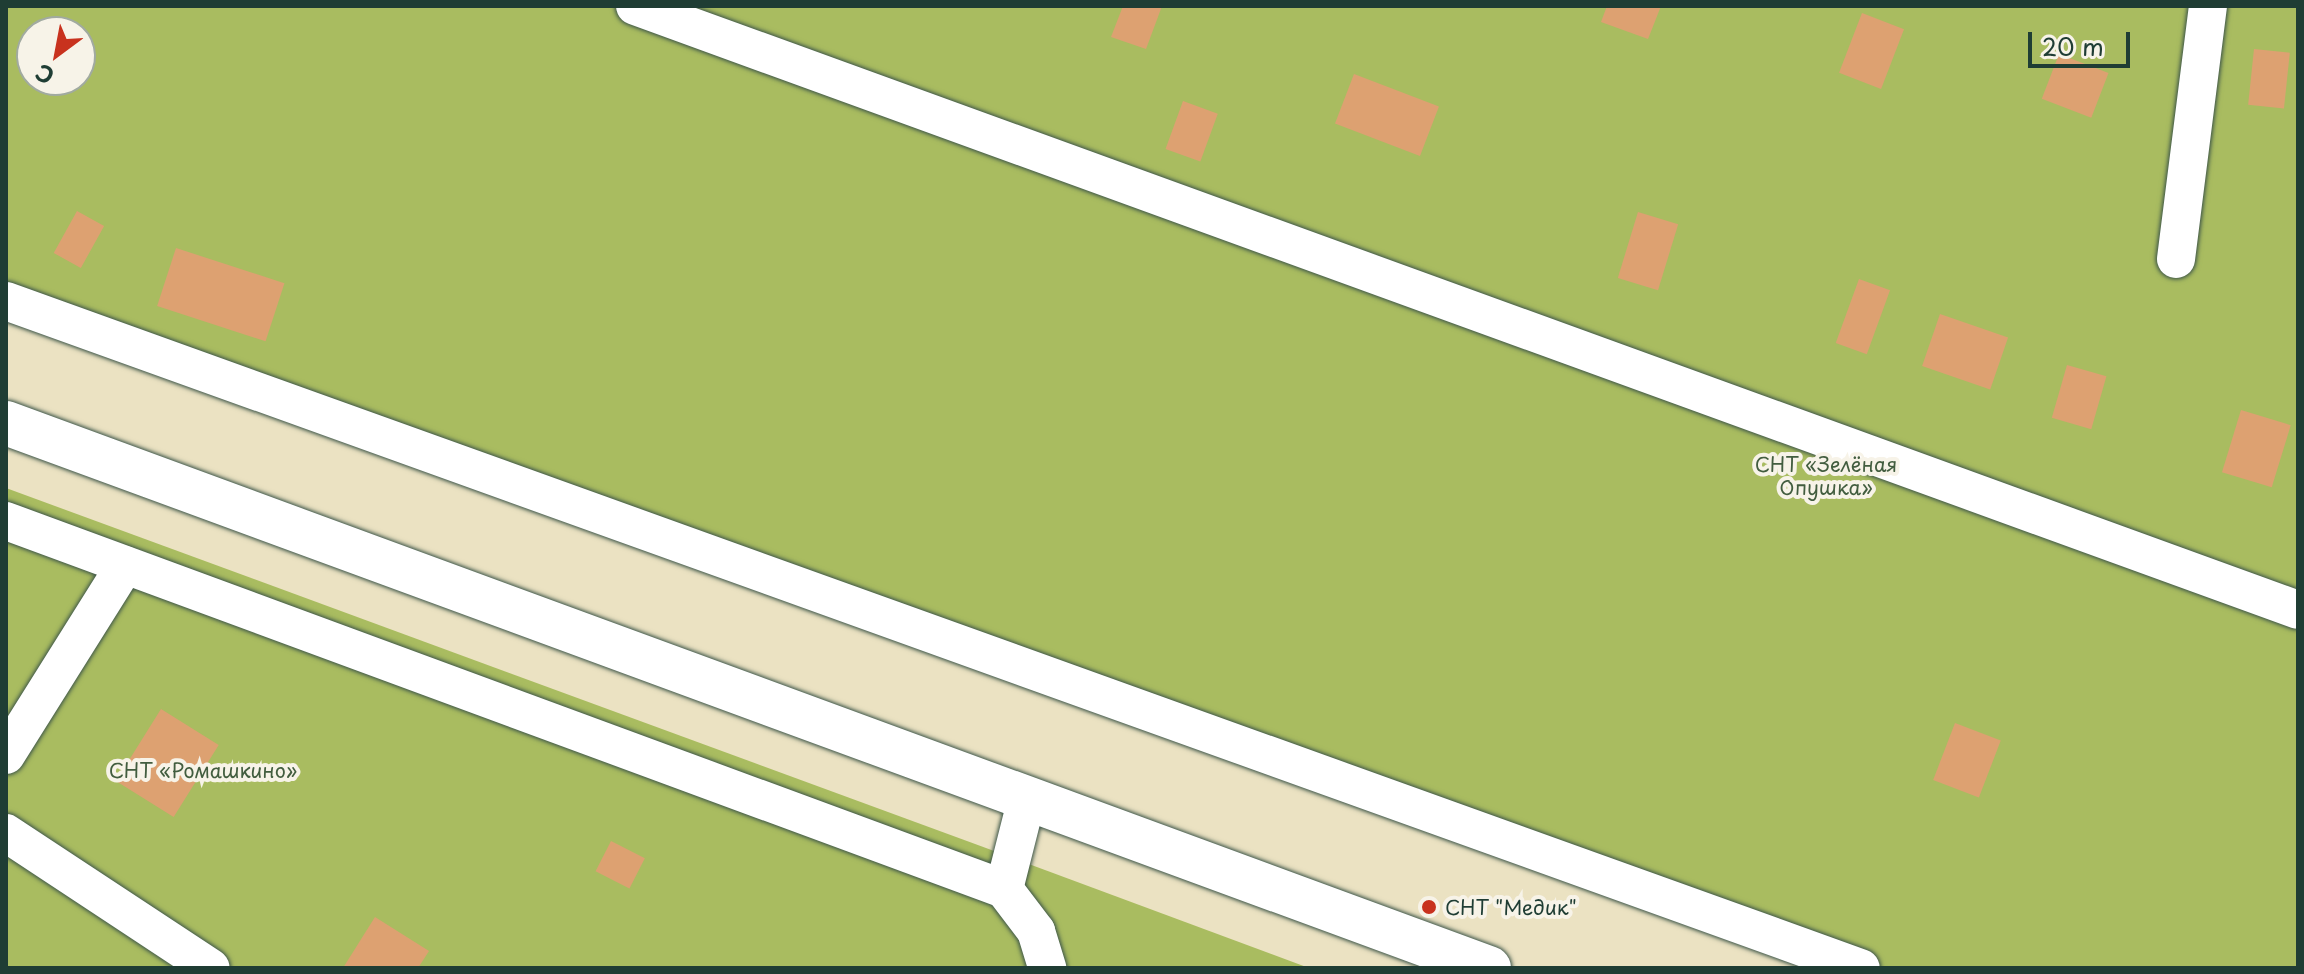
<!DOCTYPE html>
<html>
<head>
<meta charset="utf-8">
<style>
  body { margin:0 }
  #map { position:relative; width:2304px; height:974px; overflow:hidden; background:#ebe2c2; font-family:"Playpen Sans",sans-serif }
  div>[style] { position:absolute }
  .green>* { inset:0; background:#a9bc60 }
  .building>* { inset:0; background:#dda171; transform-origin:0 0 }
  .roads { filter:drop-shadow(0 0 2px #3e5649) drop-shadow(0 0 2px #3e5649) }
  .street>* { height:38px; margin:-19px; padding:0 19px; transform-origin:19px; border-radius:19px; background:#fff }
  .secondary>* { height:44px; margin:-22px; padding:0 22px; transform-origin:22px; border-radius:22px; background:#fff }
  .dots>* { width:22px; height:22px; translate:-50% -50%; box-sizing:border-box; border:4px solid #f7f3e8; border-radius:50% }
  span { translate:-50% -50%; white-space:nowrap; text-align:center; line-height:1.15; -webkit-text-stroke:8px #f7f3e8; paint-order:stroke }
  .park-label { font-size:20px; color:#425d3f }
  .poi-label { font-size:20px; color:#1f3d34 }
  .left { translate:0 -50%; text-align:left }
  .frame { position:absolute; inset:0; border:8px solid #1f3d34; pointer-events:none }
  .north { position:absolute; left:16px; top:16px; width:80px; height:80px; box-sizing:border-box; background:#f7f3e8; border:2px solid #a1aaa0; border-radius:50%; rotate:212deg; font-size:22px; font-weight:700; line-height:32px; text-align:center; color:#1f3d34 }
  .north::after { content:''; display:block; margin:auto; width:28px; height:36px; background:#c8321e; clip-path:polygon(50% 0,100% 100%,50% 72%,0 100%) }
  .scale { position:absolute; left:2028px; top:32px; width:102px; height:36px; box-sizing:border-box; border:4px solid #1f3d34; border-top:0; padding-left:10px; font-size:24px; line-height:28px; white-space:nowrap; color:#1f3d34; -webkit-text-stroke:6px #f7f3e8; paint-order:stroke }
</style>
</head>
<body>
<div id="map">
  <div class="green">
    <i style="clip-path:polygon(evenodd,6px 6px,2298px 6px,2298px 968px,1807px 968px,6px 320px,6px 6px,32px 32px,80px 32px,80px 80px,32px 80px,32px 32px)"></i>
    <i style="clip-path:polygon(6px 488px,986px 848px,1309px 968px,6px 968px)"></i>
  </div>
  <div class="building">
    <i style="clip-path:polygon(1123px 6px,1162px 6px,1146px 49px,1111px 37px)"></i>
    <i style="clip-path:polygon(1607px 6px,1661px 6px,1648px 39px,1601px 22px)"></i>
    <i style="left:1862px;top:13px;width:45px;height:64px;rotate:21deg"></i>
    <i style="left:2254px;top:49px;width:36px;height:56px;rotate:6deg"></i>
    <i style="left:2059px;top:54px;width:53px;height:48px;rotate:21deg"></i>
    <i style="left:1354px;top:74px;width:91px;height:53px;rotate:21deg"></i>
    <i style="left:1183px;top:101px;width:37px;height:51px;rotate:20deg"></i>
    <i style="left:77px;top:211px;width:31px;height:48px;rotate:29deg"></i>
    <i style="left:1638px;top:212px;width:42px;height:69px;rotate:17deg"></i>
    <i style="left:176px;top:248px;width:114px;height:61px;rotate:18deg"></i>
    <i style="left:1859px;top:279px;width:33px;height:68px;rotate:20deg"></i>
    <i style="left:1940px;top:314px;width:72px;height:55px;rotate:19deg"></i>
    <i style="left:2067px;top:365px;width:41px;height:55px;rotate:16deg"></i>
    <i style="left:2241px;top:410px;width:52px;height:65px;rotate:17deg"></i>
    <i style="left:161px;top:709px;width:68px;height:85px;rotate:32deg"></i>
    <i style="left:1955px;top:723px;width:49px;height:61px;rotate:21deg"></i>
    <i style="left:611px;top:841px;width:38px;height:34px;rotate:27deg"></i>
    <i style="clip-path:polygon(375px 917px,429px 951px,418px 968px,343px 968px)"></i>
  </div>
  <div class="roads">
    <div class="street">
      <i style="left:635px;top:6px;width:1769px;rotate:19.96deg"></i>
      <i style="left:2176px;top:259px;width:255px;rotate:-82.8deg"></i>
      <i style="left:6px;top:301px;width:1971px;rotate:19.78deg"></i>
      <i style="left:6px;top:521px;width:1064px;rotate:20.24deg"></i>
      <i style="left:1004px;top:889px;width:53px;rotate:52.7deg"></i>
      <i style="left:1036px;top:931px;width:39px;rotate:73deg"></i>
      <i style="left:6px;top:755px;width:224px;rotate:-57.9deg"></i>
      <i style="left:6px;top:833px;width:245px;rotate:33.4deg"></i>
      <i style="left:1004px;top:889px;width:94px;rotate:-75.8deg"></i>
    </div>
    <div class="secondary">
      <i style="left:6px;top:423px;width:1580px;rotate:20.18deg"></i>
    </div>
  </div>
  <div class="dots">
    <i style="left:1429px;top:907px;background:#c8321e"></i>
  </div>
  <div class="park-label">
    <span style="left:1826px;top:476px">СНТ «Зелёная<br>Опушка»</span>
    <span style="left:203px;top:770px">СНТ «Ромашкино»</span>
  </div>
  <div class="poi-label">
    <span class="left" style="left:1445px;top:907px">СНТ "Медик"</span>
  </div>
  <div class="frame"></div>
  <div class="north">С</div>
  <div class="scale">20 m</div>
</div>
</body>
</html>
